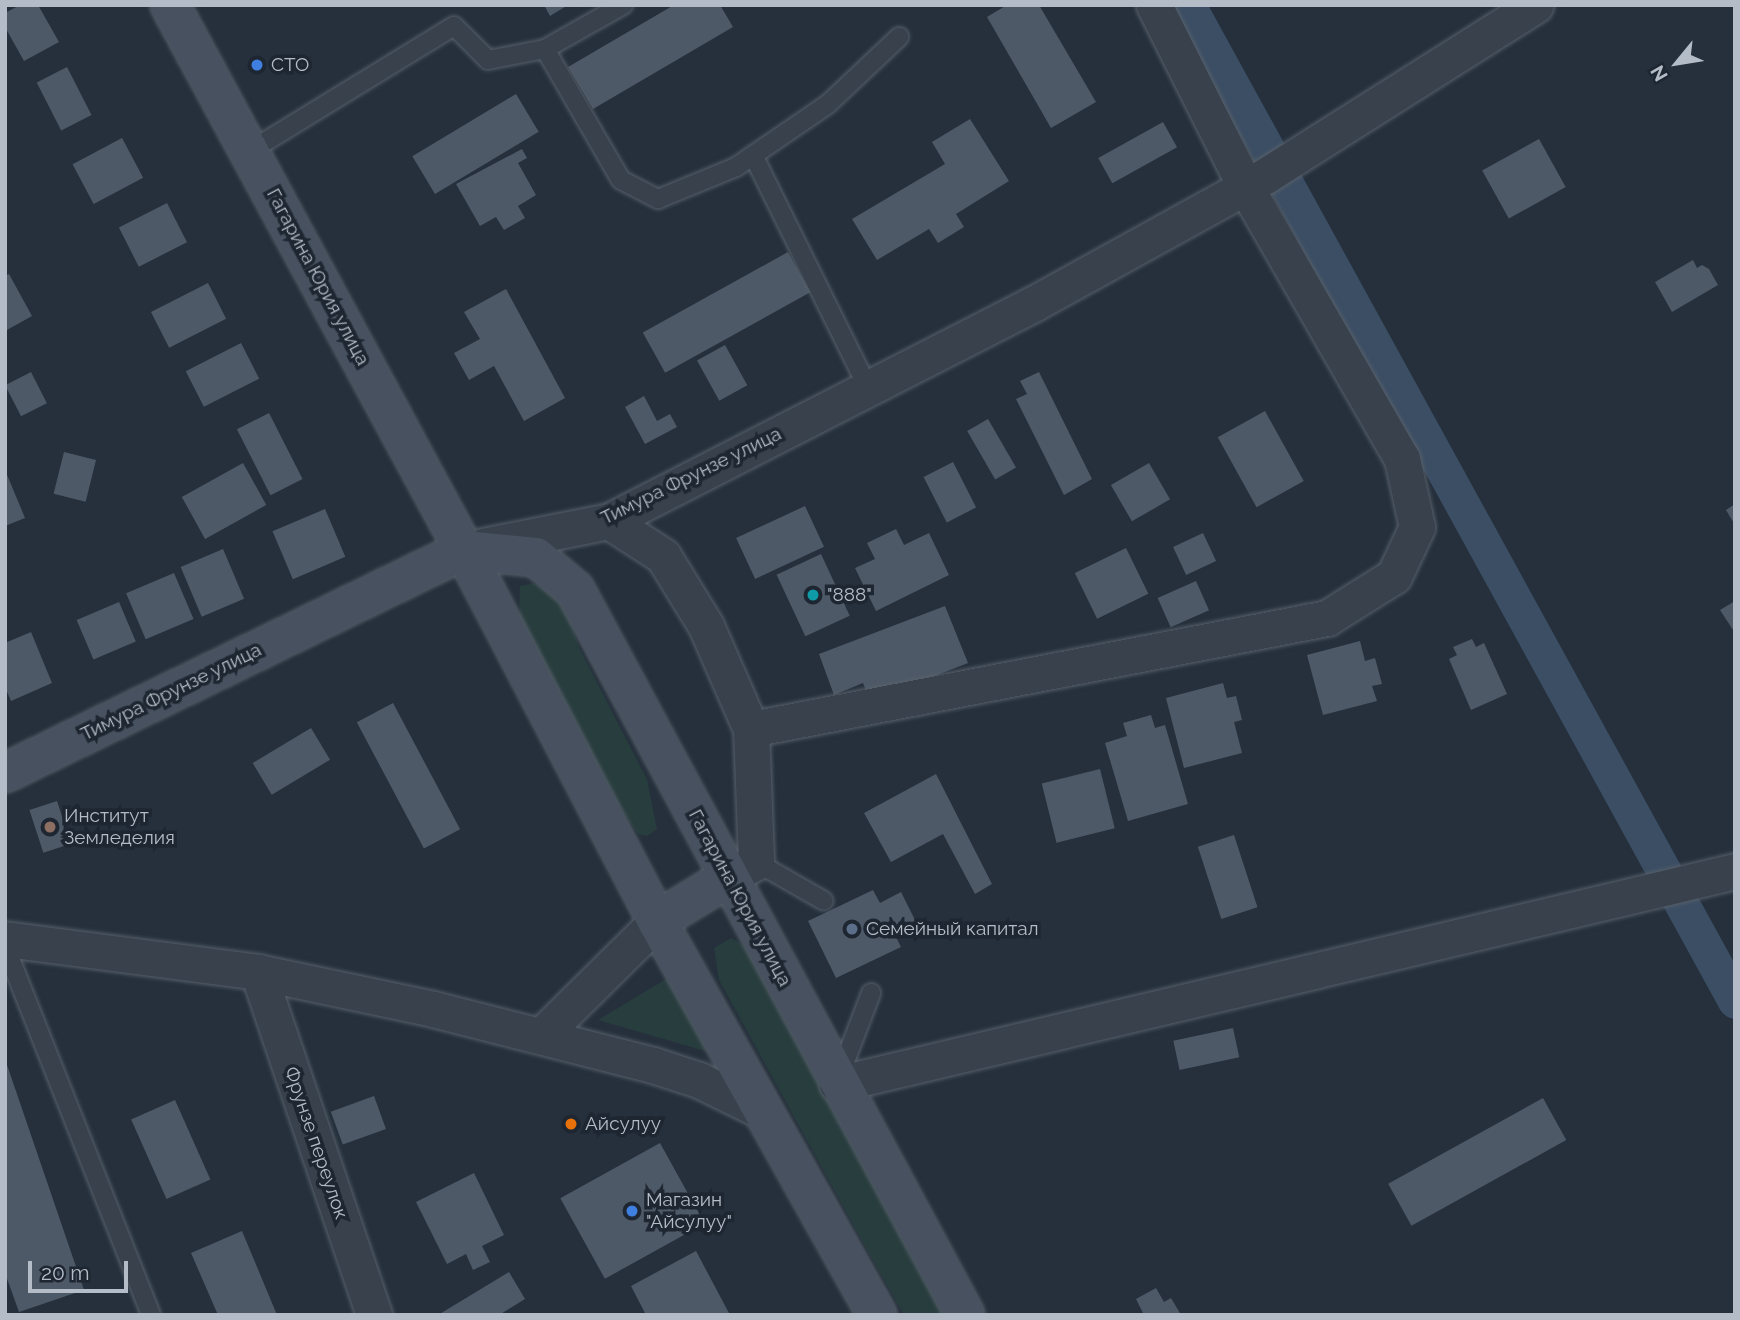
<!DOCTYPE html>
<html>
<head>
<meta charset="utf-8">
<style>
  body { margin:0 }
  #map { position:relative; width:1740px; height:1320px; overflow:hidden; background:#25303c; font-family:Raleway,sans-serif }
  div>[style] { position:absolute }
  .green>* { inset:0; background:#283d3e }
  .canal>* { height:35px; margin:-17.5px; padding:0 17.5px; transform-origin:17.5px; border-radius:17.5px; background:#3b4e64 }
  .building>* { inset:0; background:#4e5967; transform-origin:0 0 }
  .roads { filter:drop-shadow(0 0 2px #565f6a) drop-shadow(0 0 2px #565f6a) }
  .lane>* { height:18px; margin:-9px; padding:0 9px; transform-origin:9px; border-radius:9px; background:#38414c }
  .street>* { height:35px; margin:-17.5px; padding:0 17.5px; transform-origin:17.5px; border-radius:17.5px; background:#38414c }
  .secondary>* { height:38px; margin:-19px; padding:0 19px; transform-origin:19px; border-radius:19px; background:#47515f }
  .dots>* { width:19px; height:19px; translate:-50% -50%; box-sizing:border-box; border:4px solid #1e2631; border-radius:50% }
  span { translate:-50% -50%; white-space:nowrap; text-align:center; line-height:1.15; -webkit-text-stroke:7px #1e2631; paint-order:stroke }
  .poi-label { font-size:19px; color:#b4bcc7 }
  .left { translate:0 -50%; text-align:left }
  .street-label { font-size:19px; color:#b4bcc7 }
  .frame { position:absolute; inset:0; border:7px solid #b4bcc7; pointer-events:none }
  .north { position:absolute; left:1642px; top:28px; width:70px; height:70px; -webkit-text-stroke:5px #1e2631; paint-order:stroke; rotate:240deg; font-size:19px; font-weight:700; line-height:28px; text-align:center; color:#b4bcc7 }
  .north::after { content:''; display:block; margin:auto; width:24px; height:32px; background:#b4bcc7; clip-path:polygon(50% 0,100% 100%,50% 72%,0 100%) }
  .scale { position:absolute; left:28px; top:1261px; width:100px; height:32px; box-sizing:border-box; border:4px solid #b4bcc7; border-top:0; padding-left:9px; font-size:21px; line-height:24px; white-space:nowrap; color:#b4bcc7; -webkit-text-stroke:5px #1e2631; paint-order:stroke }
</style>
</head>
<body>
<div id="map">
  <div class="green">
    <i style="clip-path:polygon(533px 583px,554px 593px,568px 612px,579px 648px,647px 779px,657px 829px,647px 836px,638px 834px,620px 808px,519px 617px,520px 586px)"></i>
    <i style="clip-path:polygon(731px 938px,749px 948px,947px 1315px,904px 1315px,870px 1255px,719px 980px,714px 948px)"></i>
    <i style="clip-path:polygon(671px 976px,712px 1053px,598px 1020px)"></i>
  </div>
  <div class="canal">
    <i style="left:1188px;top:5px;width:1136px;rotate:61.22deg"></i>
  </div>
  <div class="building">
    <i style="clip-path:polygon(20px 5px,38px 5px,59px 42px,24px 61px,5px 27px,5px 13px)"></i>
    <i style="clip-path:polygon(544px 5px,568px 5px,550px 16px)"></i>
    <i style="clip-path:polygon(674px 5px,720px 5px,733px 27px,593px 109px,568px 67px)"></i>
    <i style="clip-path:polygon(1007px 5px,1039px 5px,1096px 102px,1051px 128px,987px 17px)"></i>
    <i style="left:67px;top:67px;width:54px;height:34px;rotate:63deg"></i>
    <i style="left:516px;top:94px;width:44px;height:121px;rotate:59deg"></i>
    <i style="clip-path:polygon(970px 119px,1009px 181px,956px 214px,964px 227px,938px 243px,929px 229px,877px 260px,852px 219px,945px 164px,932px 142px)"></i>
    <i style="left:1163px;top:122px;width:29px;height:74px;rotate:61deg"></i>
    <i style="left:122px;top:138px;width:45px;height:56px;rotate:62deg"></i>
    <i style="left:1539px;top:139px;width:55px;height:65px;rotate:61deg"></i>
    <i style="clip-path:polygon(522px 149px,527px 158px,518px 163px,536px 195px,518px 206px,525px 218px,504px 230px,496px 217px,480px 226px,456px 184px)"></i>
    <i style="left:167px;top:203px;width:44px;height:54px;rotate:63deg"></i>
    <i style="left:788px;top:252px;width:46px;height:166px;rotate:61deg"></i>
    <i style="clip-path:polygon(1693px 260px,1697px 268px,1702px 265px,1709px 269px,1718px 285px,1672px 312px,1655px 282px)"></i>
    <i style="clip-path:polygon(9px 274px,32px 316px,5px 331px,5px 276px)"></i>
    <i style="left:208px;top:283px;width:40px;height:64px;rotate:63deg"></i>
    <i style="clip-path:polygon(506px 289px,565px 398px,524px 421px,494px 366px,469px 380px,454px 353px,480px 339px,464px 312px)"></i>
    <i style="left:241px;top:343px;width:40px;height:62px;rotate:63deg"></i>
    <i style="left:725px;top:345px;width:46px;height:32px;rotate:61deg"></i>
    <i style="left:31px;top:372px;width:35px;height:29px;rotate:63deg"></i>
    <i style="clip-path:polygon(1039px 372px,1092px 479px,1064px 495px,1016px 399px,1027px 394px,1020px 381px)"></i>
    <i style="clip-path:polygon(644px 396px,657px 421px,670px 414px,677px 427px,645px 444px,625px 407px)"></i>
    <i style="left:1265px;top:411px;width:80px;height:54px;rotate:61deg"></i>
    <i style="left:269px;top:413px;width:74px;height:36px;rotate:63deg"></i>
    <i style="left:988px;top:419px;width:56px;height:24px;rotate:60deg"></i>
    <i style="left:64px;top:452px;width:33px;height:43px;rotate:14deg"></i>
    <i style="left:953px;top:462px;width:51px;height:33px;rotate:63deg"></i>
    <i style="left:243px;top:463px;width:48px;height:70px;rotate:61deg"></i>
    <i style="left:1149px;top:463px;width:42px;height:44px;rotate:60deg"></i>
    <i style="clip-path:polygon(5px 470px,25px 518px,5px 526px)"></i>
    <i style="clip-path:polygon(1735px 504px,1735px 525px,1726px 510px)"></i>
    <i style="left:805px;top:506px;width:45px;height:76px;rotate:65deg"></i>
    <i style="left:325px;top:509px;width:52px;height:57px;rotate:67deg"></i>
    <i style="clip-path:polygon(896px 529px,904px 545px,929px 533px,949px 575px,876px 611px,855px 568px,875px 559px,867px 543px)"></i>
    <i style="left:1203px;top:533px;width:31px;height:33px;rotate:65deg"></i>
    <i style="left:1126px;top:548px;width:51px;height:57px;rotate:64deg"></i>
    <i style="left:223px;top:549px;width:54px;height:46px;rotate:67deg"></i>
    <i style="left:821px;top:554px;width:68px;height:49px;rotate:65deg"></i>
    <i style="left:174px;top:573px;width:50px;height:52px;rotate:67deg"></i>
    <i style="left:1196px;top:581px;width:32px;height:42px;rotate:66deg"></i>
    <i style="clip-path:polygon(1735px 601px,1735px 633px,1720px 610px)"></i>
    <i style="left:119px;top:602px;width:43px;height:46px;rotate:67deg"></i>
    <i style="clip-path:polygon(945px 606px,968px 663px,870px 701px,863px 683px,834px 695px,819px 654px)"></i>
    <i style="clip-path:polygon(31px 632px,52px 683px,11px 701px,5px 687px,5px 643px)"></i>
    <i style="clip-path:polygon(1472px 639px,1476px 647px,1484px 643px,1507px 694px,1471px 710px,1449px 659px,1457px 655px,1453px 647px)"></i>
    <i style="clip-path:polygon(1360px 641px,1365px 661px,1375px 658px,1382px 684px,1372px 686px,1377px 701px,1323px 715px,1307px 655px)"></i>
    <i style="clip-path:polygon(1223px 683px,1227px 698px,1236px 696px,1242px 720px,1234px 722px,1242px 753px,1184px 768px,1166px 698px)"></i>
    <i style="left:393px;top:703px;width:143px;height:41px;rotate:62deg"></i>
    <i style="clip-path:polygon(1151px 715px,1155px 728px,1165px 725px,1188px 804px,1128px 821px,1105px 743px,1127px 736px,1123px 723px)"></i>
    <i style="left:311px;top:728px;width:37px;height:68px;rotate:59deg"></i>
    <i style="left:1100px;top:769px;width:61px;height:60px;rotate:76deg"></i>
    <i style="clip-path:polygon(936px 774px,992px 884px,975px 894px,943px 834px,891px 862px,864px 813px)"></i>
    <i style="left:57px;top:801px;width:45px;height:29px;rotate:72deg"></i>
    <i style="left:1234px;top:835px;width:76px;height:38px;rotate:72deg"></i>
    <i style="clip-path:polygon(873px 890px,880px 903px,901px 892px,918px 926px,896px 937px,901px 947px,836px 978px,808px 921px)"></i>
    <i style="left:1233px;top:1028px;width:30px;height:61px;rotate:78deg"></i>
    <i style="clip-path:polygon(6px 1062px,84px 1290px,19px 1312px,5px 1273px)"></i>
    <i style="left:374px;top:1096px;width:35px;height:46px;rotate:70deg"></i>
    <i style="left:1543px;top:1098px;width:48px;height:177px;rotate:61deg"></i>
    <i style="left:175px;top:1100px;width:87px;height:48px;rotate:66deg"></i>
    <i style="left:660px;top:1143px;width:92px;height:114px;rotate:61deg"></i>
    <i style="clip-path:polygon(474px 1173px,504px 1235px,482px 1246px,490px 1262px,473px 1270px,466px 1254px,447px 1264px,416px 1202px)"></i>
    <i style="clip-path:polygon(242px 1231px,277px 1315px,218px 1315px,191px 1253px)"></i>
    <i style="clip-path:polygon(696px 1251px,730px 1315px,646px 1315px,631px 1286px)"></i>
    <i style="clip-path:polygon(509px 1272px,525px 1299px,499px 1315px,438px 1315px)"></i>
    <i style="clip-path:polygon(1156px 1288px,1164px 1302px,1171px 1298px,1181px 1315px,1144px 1315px,1136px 1299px)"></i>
  </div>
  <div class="roads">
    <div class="lane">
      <i style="left:545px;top:49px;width:151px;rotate:59.9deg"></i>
      <i style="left:621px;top:180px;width:42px;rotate:27.2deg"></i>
      <i style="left:658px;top:199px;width:84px;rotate:-22.3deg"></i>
      <i style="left:736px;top:167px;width:112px;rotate:-34.4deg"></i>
      <i style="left:828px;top:104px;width:98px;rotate:-43.3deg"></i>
      <i style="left:250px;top:151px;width:239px;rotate:-31.5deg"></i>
      <i style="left:454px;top:26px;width:48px;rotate:45deg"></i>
      <i style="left:488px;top:60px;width:58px;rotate:-10.9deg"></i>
      <i style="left:545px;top:49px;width:90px;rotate:-29.4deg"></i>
      <i style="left:753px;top:155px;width:260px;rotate:63.7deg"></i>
      <i style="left:756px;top:862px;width:78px;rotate:29.8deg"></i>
      <i style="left:5px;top:946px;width:397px;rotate:68.4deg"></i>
      <i style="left:839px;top:1077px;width:90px;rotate:-69.1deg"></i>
    </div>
    <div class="street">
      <i style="left:609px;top:521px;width:64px;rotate:32.9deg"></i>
      <i style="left:663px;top:556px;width:82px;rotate:58.4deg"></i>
      <i style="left:706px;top:626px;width:112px;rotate:66.4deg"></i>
      <i style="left:751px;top:729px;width:133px;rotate:87.8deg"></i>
      <i style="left:756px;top:862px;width:31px;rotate:151deg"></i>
      <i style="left:483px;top:546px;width:128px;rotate:-11.2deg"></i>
      <i style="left:609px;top:521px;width:476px;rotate:-27.1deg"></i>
      <i style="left:1033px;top:304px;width:265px;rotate:-28.9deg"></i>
      <i style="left:1265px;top:176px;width:320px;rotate:-32.3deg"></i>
      <i style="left:751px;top:729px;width:587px;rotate:-10.91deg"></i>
      <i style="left:1327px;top:618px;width:79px;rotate:-32.1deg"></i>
      <i style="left:1394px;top:576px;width:54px;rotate:-64.9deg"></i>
      <i style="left:1417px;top:527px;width:70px;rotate:-102.4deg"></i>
      <i style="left:1402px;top:459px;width:315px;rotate:-119.9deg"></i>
      <i style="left:1245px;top:186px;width:203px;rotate:-116.7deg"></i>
      <i style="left:5px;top:939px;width:255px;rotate:7.4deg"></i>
      <i style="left:258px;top:972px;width:179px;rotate:11.9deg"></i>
      <i style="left:433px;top:1009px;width:227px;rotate:14.3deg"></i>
      <i style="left:653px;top:1065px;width:48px;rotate:18.1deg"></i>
      <i style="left:699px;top:1080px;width:72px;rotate:26.2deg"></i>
      <i style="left:258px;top:972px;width:362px;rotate:71.3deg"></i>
      <i style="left:542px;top:1035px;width:162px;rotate:-44.7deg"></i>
      <i style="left:837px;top:1084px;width:923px;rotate:-13.34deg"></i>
    </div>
    <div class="secondary">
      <i style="left:170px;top:5px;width:619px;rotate:61.66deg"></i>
      <i style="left:464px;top:550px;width:418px;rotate:62.5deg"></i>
      <i style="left:657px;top:921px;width:451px;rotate:60.8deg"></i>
      <i style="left:464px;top:550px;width:72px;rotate:5.6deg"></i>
      <i style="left:536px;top:557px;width:51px;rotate:40.2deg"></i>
      <i style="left:575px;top:590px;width:823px;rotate:61.72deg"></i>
      <i style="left:5px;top:773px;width:510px;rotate:-25.91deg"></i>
      <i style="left:657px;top:921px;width:84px;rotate:-31.4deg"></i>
    </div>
  </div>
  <div class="dots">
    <i style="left:257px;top:65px;background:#3f7fe0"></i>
    <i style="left:813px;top:595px;background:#0f9aa8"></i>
    <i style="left:50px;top:827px;background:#8d6e63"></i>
    <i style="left:852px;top:929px;background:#5c6f8a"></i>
    <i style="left:571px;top:1124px;background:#e8710a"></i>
    <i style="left:632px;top:1211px;background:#3f7fe0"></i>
  </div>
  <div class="poi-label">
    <span class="left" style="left:271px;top:65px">CTO</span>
    <span class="left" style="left:827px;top:595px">"888"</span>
    <span class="left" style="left:64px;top:827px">Институт<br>Земледелия</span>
    <span class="left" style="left:866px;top:929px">Семейный капитал</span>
    <span class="left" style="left:585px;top:1124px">Айсулуу</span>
    <span class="left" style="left:646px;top:1211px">Магазин<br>"Айсулуу"</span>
  </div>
  <div class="street-label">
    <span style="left:318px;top:277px;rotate:62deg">Гагарина Юрия улица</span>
    <span style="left:691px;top:476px;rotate:-26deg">Тимура Фрунзе улица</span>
    <span style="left:171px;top:692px;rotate:-26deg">Тимура Фрунзе улица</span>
    <span style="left:740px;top:898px;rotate:62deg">Гагарина Юрия улица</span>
    <span style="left:316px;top:1143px;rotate:71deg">Фрунзе переулок</span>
  </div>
  <div class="frame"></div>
  <div class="north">N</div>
  <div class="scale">20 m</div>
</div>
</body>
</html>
